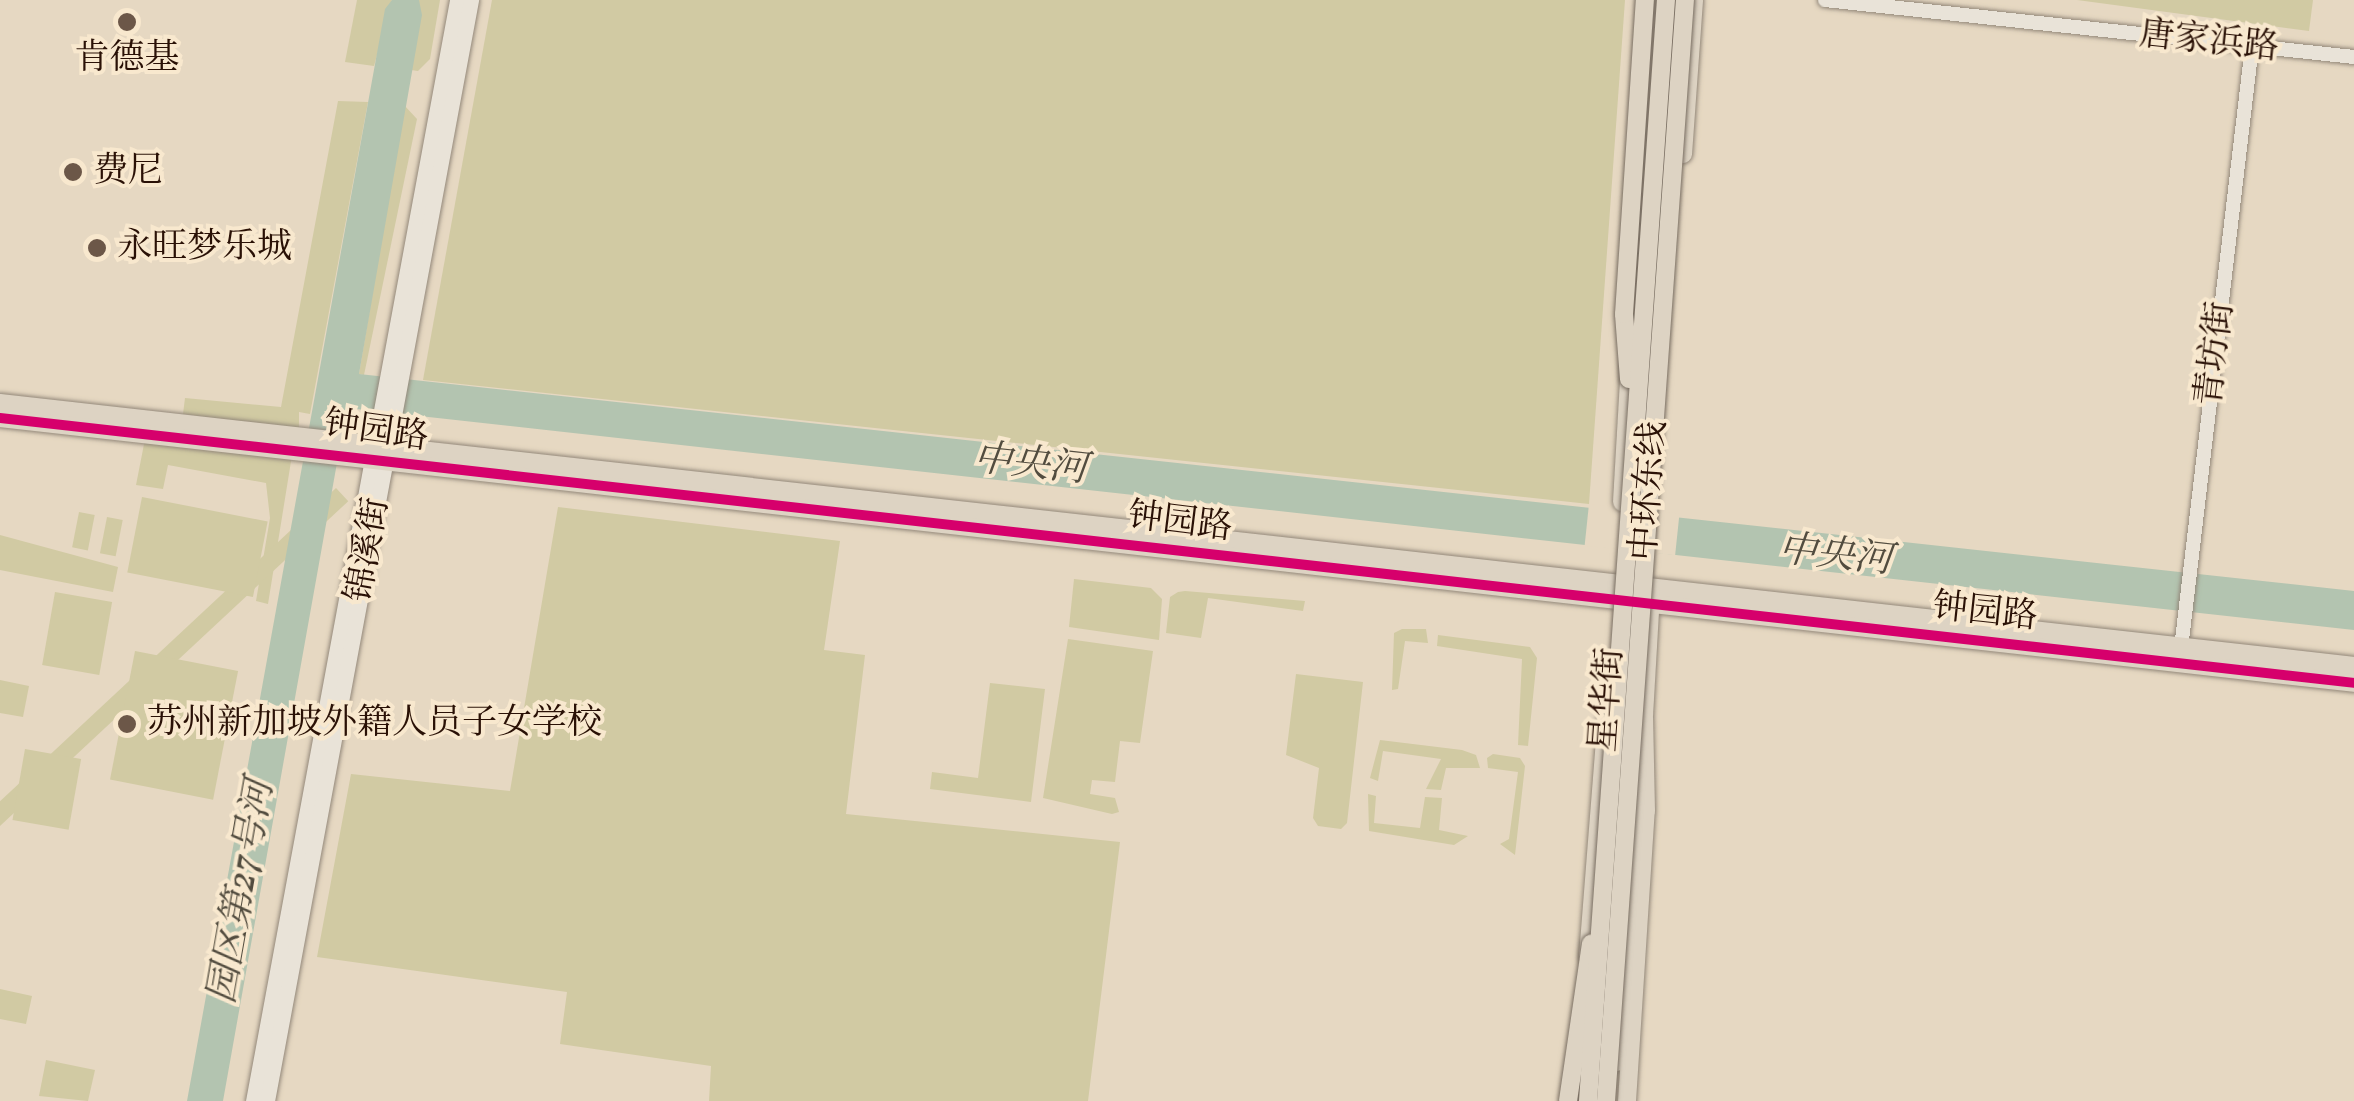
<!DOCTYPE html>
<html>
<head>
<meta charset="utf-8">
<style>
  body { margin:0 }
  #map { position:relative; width:2354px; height:1101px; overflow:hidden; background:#e6d8c2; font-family:Vollkorn,"Noto Serif SC",serif }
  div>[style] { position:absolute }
  .green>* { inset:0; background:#d1caa3; transform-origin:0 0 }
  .water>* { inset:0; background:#b3c4b0 }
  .pier>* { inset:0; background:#e6d8c2; transform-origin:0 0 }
  .roads { filter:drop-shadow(0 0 2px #93887a) drop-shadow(0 0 2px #93887a) }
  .tertiary>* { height:14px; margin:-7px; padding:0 7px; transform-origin:7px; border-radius:7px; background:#e9e3d8 }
  .secondary>* { height:15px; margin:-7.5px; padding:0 7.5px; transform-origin:7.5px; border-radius:7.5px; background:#e9e3d8 }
  .primary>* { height:18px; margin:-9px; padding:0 9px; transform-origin:9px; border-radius:9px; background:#ddd3c3 }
  .trunk>* { height:18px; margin:-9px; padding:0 9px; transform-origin:9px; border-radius:9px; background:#ddd3c3 }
  .bridges { filter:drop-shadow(0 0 2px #786d61) drop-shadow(0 0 2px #786d61) }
  .trunk-bridge>* { height:18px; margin:-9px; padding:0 9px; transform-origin:9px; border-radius:9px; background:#ddd3c3 }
  .cycleway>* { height:10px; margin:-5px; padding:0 5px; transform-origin:5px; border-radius:5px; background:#d6006c }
  .dots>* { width:28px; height:28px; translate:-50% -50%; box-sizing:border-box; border:5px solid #f8e8ce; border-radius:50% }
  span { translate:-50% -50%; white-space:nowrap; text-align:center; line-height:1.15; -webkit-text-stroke:8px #f8e8ce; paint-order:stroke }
  .street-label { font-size:35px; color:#2a1106 }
  .poi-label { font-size:35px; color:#2a1106 }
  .left { translate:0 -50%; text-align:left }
  .water-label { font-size:38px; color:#524c3f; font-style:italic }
</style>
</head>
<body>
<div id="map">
  <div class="green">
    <i style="clip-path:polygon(357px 0,392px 0,374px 66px,345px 62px)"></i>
    <i style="clip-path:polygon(419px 0,440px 0,430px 59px,418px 71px,411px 70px)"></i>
    <i style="clip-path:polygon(492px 0,1625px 0,1589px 504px,423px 380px)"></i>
    <i style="clip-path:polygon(2077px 0,2313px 0,2309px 31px)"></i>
    <i style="clip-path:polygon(338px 101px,368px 102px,310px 414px,299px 412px,299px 430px,183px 414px,185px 398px,281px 407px)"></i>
    <i style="clip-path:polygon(404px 105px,417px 119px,364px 375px,359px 374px)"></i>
    <i style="clip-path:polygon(146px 434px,293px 449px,268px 604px,256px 601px,270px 518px,266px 483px,168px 465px,163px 489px,136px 485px)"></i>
    <i style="left:336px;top:488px;width:18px;height:623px;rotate:47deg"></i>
    <i style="left:142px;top:497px;width:128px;height:77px;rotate:11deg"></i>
    <i style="clip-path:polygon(558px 507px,840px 541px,824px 650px,865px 655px,846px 814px,1120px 842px,1088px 1101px,709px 1101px,711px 1066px,560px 1044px,567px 992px,317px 957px,351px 774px,510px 791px)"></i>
    <i style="left:79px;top:512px;width:16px;height:36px;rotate:11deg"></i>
    <i style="left:107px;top:517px;width:16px;height:37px;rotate:11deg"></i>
    <i style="clip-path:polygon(0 535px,118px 567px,113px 592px,0 570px)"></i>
    <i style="clip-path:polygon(1074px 579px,1151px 588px,1162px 599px,1159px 640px,1069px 627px)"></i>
    <i style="left:55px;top:592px;width:58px;height:74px;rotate:10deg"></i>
    <i style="clip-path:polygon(1178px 592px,1185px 591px,1305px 601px,1303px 611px,1208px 598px,1201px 638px,1166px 633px,1170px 597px)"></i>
    <i style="clip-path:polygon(1402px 629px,1426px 629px,1428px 643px,1405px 641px,1398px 689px,1392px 690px,1394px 633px)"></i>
    <i style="clip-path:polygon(1438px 635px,1530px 647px,1537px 658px,1528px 746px,1518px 745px,1522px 659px,1437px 646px)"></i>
    <i style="clip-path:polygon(1068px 639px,1153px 651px,1140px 743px,1120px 741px,1115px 782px,1092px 780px,1090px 794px,1115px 798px,1119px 812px,1112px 814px,1043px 798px)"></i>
    <i style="left:135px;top:651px;width:105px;height:131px;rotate:11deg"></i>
    <i style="clip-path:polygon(1296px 674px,1363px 682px,1347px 823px,1341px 829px,1318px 826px,1313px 818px,1319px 768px,1286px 755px)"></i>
    <i style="clip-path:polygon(0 680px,29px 686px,23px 717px,0 713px)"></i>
    <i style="clip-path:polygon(990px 683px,1045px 689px,1031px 802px,930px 789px,932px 772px,978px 778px)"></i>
    <i style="clip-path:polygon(1380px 740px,1462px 750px,1476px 755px,1480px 768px,1446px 768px,1441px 790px,1426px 789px,1441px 759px,1383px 751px,1378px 781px,1370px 778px)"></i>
    <i style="left:25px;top:749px;width:57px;height:72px;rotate:10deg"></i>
    <i style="clip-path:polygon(1493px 754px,1520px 758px,1525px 766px,1515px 855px,1500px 844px,1509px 839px,1518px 772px,1488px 768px,1487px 758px)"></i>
    <i style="clip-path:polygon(1368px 794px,1376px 796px,1374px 823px,1420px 828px,1425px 797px,1442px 798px,1439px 830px,1468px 836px,1454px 845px,1369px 831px)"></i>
    <i style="clip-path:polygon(0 989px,32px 996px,26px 1024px,0 1019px)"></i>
    <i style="clip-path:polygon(46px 1060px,95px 1070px,88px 1101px,39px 1096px)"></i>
  </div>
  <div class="water">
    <i style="clip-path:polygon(392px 0,419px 0,422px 15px,359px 374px,2354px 591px,2354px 630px,356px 409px,345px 418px,223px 1101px,187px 1101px,385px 9px)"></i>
  </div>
  <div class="pier">
    <i style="left:1589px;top:504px;width:91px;height:42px;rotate:6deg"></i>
  </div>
  <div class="roads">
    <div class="tertiary">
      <i style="left:1825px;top:0;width:532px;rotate:6.15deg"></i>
      <i style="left:2180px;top:657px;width:615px;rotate:-83.28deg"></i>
    </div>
    <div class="secondary">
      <i style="left:253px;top:1101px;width:1120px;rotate:-79.5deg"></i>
      <i style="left:267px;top:1101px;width:1120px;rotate:-79.5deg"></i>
    </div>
    <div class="primary">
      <i style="left:1683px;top:154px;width:154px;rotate:-85.9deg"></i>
      <i style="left:1636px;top:268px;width:269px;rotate:-85.7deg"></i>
      <i style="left:0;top:403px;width:2369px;rotate:6.37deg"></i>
      <i style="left:0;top:418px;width:2369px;rotate:6.42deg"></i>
      <i style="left:1622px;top:502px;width:138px;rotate:-86.7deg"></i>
      <i style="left:1643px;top:733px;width:139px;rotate:-86.7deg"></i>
      <i style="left:1588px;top:956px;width:269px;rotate:-85.5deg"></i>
      <i style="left:1617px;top:1062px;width:274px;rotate:-85.4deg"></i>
    </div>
    <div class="trunk">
      <i style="left:1627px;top:1101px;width:291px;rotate:-86.3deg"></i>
      <i style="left:1646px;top:811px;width:93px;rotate:-91.2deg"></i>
    </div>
  </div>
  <div class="bridges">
    <div class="trunk-bridge">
      <i style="left:1629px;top:379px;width:65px;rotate:-94.4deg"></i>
      <i style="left:1624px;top:314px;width:315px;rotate:-86.2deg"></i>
      <i style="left:1568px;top:1101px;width:159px;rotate:-81.7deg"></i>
      <i style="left:1588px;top:1101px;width:1104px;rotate:-85.95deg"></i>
      <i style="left:1606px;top:1101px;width:1104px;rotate:-85.9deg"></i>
    </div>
  </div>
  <div class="cycleway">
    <i style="left:0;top:418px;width:2369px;rotate:6.42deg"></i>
  </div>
  <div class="dots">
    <i style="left:127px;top:22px;background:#6c5748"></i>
    <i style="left:73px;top:172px;background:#6c5748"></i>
    <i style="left:97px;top:248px;background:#6c5748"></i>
    <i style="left:127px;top:724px;background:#6c5748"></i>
  </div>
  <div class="street-label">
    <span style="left:2209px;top:42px;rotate:6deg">唐家浜路</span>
    <span style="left:2216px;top:354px;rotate:-83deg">青坊街</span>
    <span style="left:376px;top:432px;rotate:8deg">钟园路</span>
    <span style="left:1650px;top:491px;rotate:-86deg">中环东线</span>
    <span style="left:1180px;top:523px;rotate:7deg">钟园路</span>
    <span style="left:369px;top:550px;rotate:-80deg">锦溪街</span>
    <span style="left:1985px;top:613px;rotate:6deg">钟园路</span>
    <span style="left:1608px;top:700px;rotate:-86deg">星华街</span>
  </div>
  <div class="poi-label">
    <span style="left:127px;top:59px">肯德基</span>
    <span class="left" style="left:93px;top:172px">费尼</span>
    <span class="left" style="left:117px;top:248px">永旺梦乐城</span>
    <span class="left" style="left:147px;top:724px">苏州新加坡外籍人员子女学校</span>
  </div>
  <div class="water-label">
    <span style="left:1030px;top:466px;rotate:6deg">中央河</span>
    <span style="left:1835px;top:557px;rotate:6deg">中央河</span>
    <span style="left:243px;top:892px;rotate:-80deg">园区第27号河</span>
  </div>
</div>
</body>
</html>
